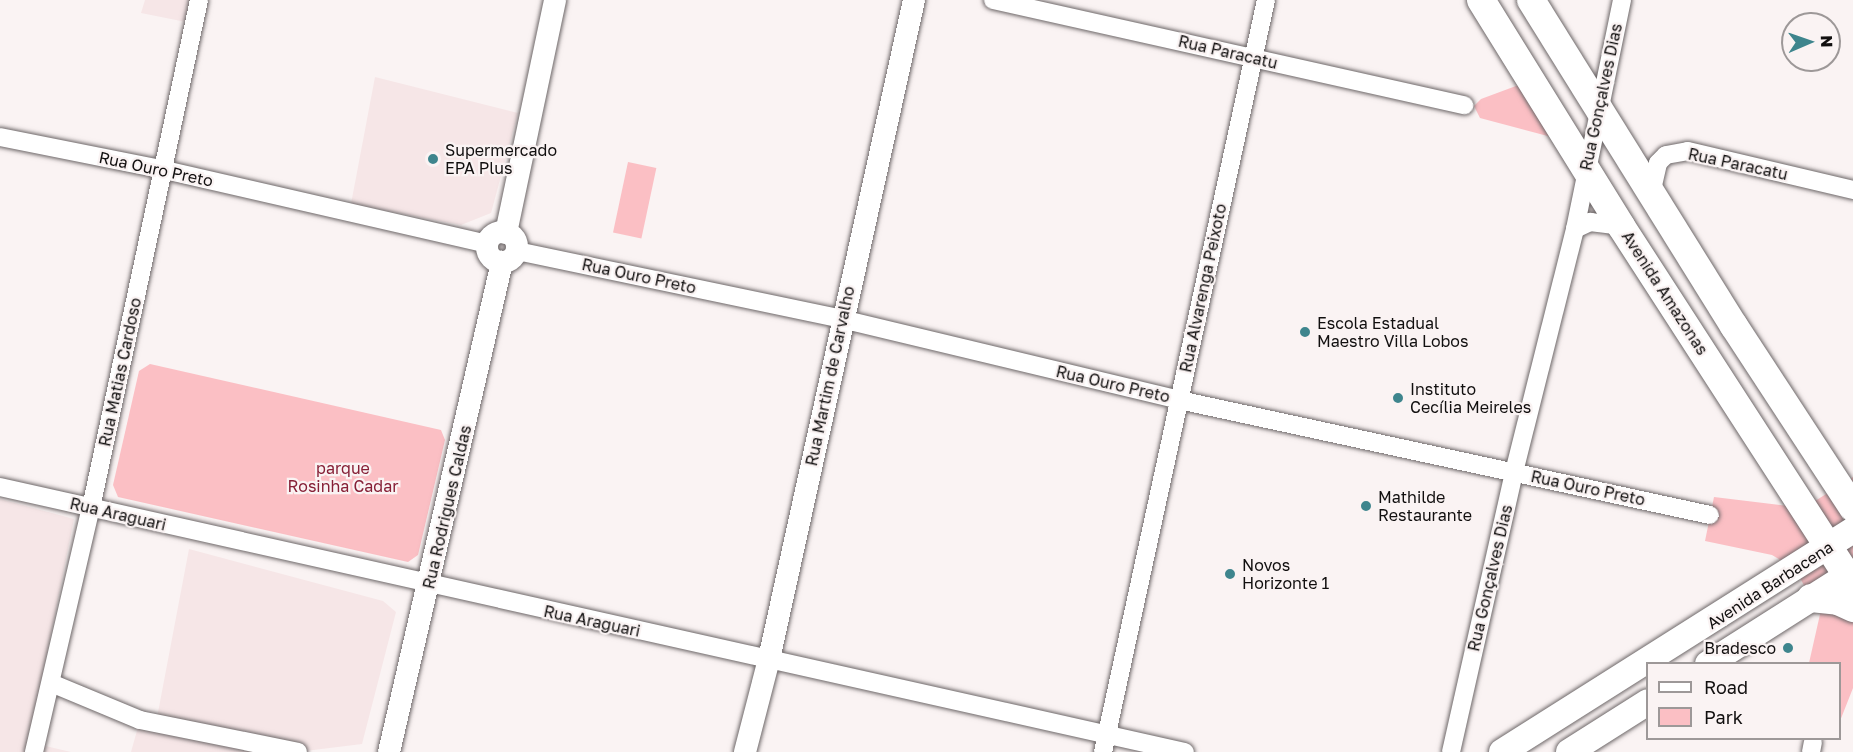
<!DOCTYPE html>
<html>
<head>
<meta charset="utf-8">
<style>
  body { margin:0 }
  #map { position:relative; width:1853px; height:752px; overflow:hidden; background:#faf3f3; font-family:"Golos Text",sans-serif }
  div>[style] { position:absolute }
  .built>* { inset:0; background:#f6e6e7 }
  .green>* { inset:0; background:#fbbfc4; transform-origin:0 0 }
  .roads { filter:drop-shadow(0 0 2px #6d6768) drop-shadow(0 0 2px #6d6768) }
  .minor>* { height:18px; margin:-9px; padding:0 9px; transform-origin:9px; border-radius:9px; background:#fff }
  .tertiary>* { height:22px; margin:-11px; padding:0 11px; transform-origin:11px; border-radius:11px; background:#fff }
  .tertiary>.ring { margin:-11px; padding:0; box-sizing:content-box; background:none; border:22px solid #fff; border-radius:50% }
  .secondary>* { height:26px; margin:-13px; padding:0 13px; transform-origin:13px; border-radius:13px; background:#fff }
  .primary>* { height:28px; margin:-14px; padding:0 14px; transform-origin:14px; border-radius:14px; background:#fff }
  .dots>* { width:16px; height:16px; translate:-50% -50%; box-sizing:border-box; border:3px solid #faf3f3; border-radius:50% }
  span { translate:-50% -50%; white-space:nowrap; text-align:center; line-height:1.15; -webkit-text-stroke:4.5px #faf3f3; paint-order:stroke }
  .street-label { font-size:16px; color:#110f0f }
  .poi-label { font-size:16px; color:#110f0f }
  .left { translate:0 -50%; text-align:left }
  .right { translate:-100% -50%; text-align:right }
  .park-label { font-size:16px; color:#861f36 }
  .legend { position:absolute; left:1646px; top:662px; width:195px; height:78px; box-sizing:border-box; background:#faf3f3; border:2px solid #9d9898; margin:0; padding:8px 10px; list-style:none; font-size:18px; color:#110f0f }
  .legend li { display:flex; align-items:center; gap:12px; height:30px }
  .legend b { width:30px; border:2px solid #9d9898 }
  .north { position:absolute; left:1781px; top:12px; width:60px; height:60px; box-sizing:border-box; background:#faf3f3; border:2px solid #9d9898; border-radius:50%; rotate:88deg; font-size:16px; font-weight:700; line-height:24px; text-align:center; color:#110f0f }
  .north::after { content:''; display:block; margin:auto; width:21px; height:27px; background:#3e858d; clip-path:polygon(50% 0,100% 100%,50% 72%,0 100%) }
</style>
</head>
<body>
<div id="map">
  <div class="built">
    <i style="clip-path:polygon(145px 0,196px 0,191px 23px,141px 13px)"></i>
    <i style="clip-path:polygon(375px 77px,518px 113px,491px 213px,461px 225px,351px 204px)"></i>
    <i style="clip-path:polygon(0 499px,74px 519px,40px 689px,37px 744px,71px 752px,0 752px)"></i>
    <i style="clip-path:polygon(189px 549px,383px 601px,396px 612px,362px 744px,297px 752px,131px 752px,140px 720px,156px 723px)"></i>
  </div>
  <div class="green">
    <i style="clip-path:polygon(1524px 83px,1559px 139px,1480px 118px,1474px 106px,1481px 99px)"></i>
    <i style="left:628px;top:162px;width:29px;height:72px;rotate:12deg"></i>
    <i style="clip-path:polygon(150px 364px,441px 430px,445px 440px,418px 555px,408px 562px,118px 497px,113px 485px,139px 371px)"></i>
    <i style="clip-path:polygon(1853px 477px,1853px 688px,1840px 721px,1840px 664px,1809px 663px,1823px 601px,1811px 598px,1795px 569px,1772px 555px,1705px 541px,1714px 497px,1804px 508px)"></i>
  </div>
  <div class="roads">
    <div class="minor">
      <i style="left:993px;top:0;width:483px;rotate:12.6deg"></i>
      <i style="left:0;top:137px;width:168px;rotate:11.3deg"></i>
      <i style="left:165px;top:170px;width:331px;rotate:12.9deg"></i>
      <i style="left:1651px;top:194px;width:32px;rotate:-77deg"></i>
      <i style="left:1658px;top:163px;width:11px;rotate:-45deg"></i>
      <i style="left:1666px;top:155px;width:22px;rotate:-10deg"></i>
      <i style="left:1688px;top:151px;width:170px;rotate:13.3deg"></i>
      <i style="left:1575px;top:229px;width:17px;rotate:-25deg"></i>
      <i style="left:1590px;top:222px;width:31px;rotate:7deg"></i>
      <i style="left:517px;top:251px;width:332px;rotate:11.8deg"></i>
      <i style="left:842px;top:319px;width:347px;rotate:13.5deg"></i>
      <i style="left:1179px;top:400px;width:543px;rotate:12.22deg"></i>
      <i style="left:0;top:487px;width:1214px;rotate:12.61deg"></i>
      <i style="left:51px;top:683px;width:96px;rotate:22.6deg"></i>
      <i style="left:140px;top:720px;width:161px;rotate:11.4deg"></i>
      <i style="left:34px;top:752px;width:251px;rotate:-76.9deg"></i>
      <i style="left:91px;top:508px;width:519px;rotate:-78deg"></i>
      <i style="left:1103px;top:752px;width:769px;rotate:-77.77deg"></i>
      <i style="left:1451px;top:752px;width:287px;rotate:-77.3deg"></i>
      <i style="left:1514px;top:472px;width:251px;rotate:-75.9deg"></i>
      <i style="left:1575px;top:229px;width:234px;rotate:-78.4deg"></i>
      <i style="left:1811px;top:752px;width:10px;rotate:-79deg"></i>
    </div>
    <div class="tertiary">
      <i class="ring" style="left:487px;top:232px;width:8px;height:8px"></i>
      <i style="left:506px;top:233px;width:238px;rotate:-78.1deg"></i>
      <i style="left:389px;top:752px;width:503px;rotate:-77.01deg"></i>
      <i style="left:745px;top:752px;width:96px;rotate:-75.5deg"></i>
      <i style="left:769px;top:659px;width:675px;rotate:-77.59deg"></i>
    </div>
    <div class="secondary">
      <i style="left:1708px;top:664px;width:172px;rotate:-32.4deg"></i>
      <i style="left:1502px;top:752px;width:415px;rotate:-32.3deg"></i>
      <i style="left:1569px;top:752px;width:93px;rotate:-32.3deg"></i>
    </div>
    <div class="primary">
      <i style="left:1481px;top:0;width:266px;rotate:58.2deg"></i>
      <i style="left:1621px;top:226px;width:427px;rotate:57.1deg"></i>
      <i style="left:1531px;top:0;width:384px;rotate:58.1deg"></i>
      <i style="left:1734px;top:326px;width:217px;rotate:56.8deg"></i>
      <i style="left:1811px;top:598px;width:27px;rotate:6deg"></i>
      <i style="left:1838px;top:601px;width:17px;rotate:25deg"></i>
    </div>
  </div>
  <div class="dots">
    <i style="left:433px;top:159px;background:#3e858d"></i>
    <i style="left:1305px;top:332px;background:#3e858d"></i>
    <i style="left:1398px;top:398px;background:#3e858d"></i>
    <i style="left:1366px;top:506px;background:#3e858d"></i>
    <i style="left:1230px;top:574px;background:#3e858d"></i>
    <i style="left:1788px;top:648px;background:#3e858d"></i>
  </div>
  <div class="street-label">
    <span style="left:1228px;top:52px;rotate:13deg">Rua Paracatu</span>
    <span style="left:1601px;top:97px;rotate:-78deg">Rua Gonçalves Dias</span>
    <span style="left:1738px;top:164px;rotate:12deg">Rua Paracatu</span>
    <span style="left:156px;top:169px;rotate:12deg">Rua Ouro Preto</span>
    <span style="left:639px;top:276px;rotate:12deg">Rua Ouro Preto</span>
    <span style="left:1203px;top:288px;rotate:-78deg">Rua Alvarenga Peixoto</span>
    <span style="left:1665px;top:293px;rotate:57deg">Avenida Amazonas</span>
    <span style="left:120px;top:372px;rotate:-78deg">Rua Matias Cardoso</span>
    <span style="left:830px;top:376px;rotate:-78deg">Rua Martim de Carvalho</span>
    <span style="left:1113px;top:384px;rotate:13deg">Rua Ouro Preto</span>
    <span style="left:1588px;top:488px;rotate:12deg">Rua Ouro Preto</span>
    <span style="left:447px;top:507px;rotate:-77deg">Rua Rodrigues Caldas</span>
    <span style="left:118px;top:514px;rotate:13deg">Rua Araguari</span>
    <span style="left:1490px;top:578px;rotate:-77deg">Rua Gonçalves Dias</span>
    <span style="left:1770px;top:585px;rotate:-33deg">Avenida Barbacena</span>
    <span style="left:592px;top:621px;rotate:12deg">Rua Araguari</span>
  </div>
  <div class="poi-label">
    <span class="left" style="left:445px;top:159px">Supermercado<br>EPA Plus</span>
    <span class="left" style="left:1317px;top:332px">Escola Estadual<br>Maestro Villa Lobos</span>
    <span class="left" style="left:1410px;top:398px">Instituto<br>Cecília Meireles</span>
    <span class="left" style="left:1378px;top:506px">Mathilde<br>Restaurante</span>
    <span class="left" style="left:1242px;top:574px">Novos<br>Horizonte 1</span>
    <span class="right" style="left:1776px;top:648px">Bradesco</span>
  </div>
  <div class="park-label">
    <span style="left:343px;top:477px">parque<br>Rosinha Cadar</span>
  </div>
  <ul class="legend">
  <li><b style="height:8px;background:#fff"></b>Road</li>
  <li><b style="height:16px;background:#fbbfc4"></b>Park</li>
  </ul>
  <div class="north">N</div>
</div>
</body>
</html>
